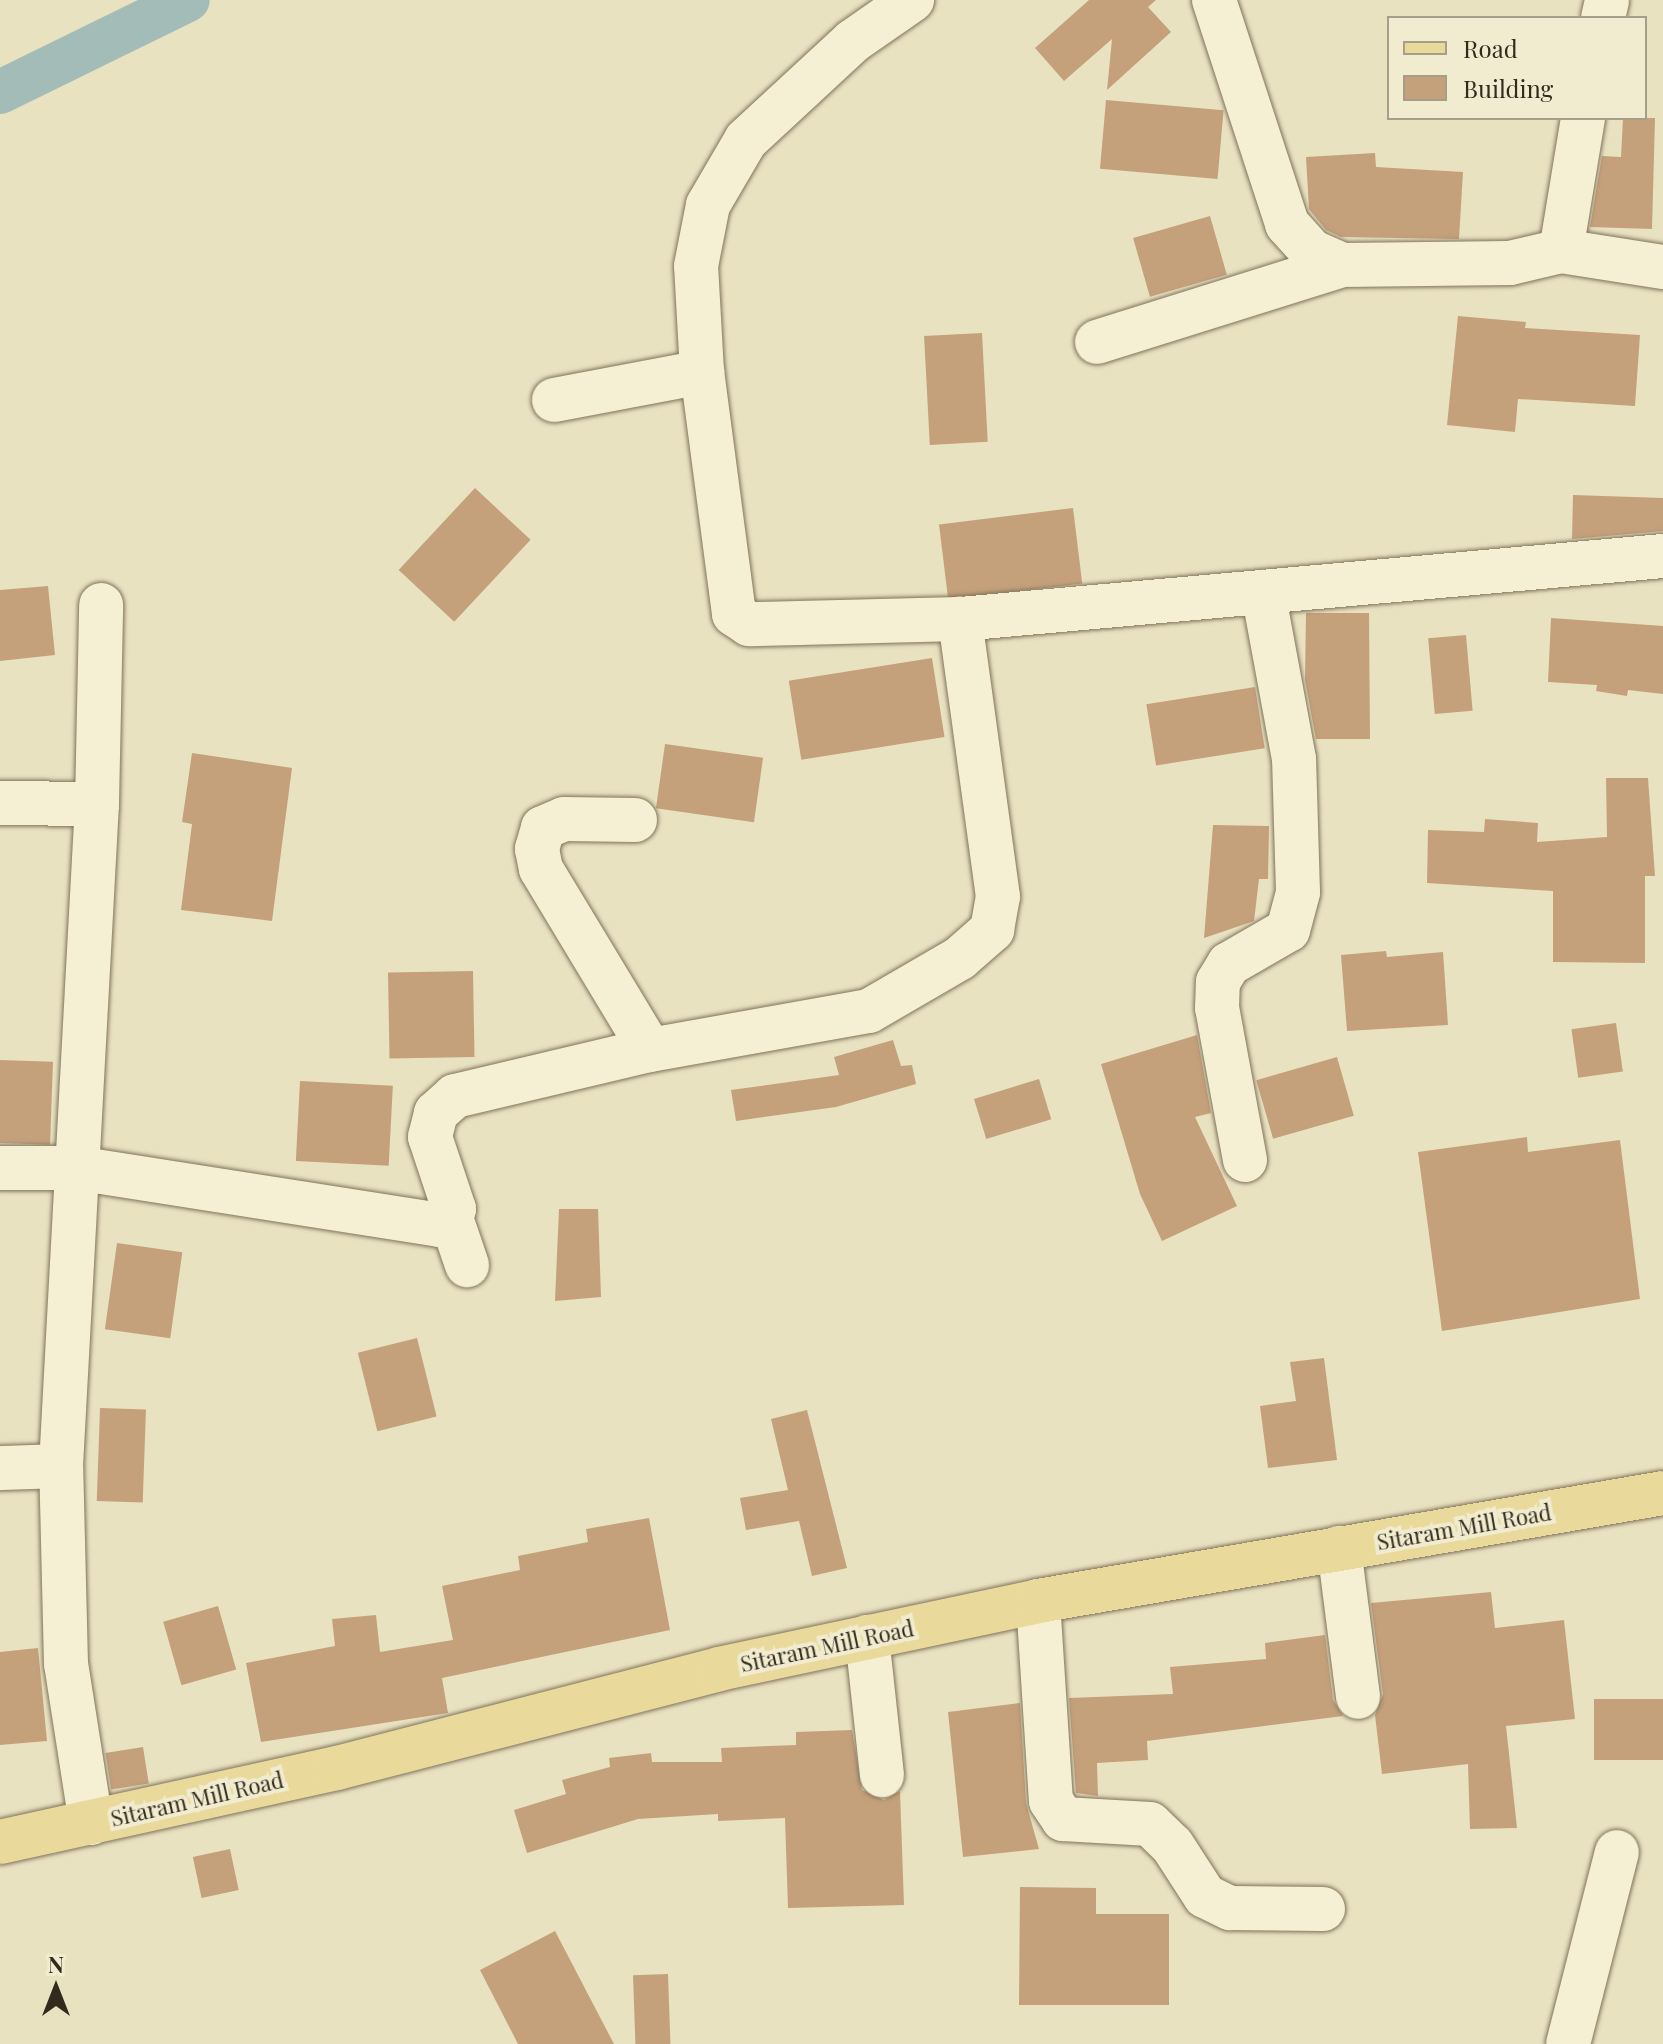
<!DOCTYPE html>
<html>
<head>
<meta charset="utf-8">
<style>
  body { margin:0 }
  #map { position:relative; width:1663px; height:2044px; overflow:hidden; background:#e9e2c1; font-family:"Playfair Display",serif }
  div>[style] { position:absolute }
  .canal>* { height:44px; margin:-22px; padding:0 22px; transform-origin:22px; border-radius:22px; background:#a4bcb7 }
  .building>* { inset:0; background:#c4a17b; transform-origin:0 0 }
  .roads { filter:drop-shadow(0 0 2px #81735b) drop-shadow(0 0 2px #81735b) }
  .minor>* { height:44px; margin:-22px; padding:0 22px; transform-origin:22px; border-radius:22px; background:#f5efd4 }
  .major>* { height:44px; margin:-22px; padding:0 22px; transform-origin:22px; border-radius:22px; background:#e9da9c }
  span { translate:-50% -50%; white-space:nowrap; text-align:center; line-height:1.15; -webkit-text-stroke:8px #f1ebd0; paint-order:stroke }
  .street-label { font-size:22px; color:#322a1d }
  .legend { position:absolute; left:1387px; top:16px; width:260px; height:104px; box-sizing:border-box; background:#f1ebd0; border:2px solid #a59e88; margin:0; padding:10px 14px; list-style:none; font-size:24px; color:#322a1d }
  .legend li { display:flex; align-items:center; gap:16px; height:40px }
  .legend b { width:40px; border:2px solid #a59e88 }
  .north { position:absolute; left:16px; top:1948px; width:80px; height:80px; -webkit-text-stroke:6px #f1ebd0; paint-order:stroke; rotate:0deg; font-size:22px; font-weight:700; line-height:32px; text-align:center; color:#322a1d }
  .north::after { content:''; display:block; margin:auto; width:28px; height:36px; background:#322a1d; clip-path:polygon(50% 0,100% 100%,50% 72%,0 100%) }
</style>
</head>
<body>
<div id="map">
  <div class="canal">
    <i style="left:0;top:92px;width:209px;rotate:-26.1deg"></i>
  </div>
  <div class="building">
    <i style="clip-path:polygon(1089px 0,1156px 0,1148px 7px,1171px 32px,1107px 90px,1112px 39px,1064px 81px,1035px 48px)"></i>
    <i style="left:1106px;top:100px;width:118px;height:69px;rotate:5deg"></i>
    <i style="clip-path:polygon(1623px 118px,1655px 118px,1652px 229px,1590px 227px,1602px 156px,1621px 157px)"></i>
    <i style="clip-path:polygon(1375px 153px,1376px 167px,1463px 172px,1459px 239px,1341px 237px,1326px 230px,1309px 209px,1306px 157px)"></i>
    <i style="left:1210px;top:216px;width:61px;height:80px;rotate:74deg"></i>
    <i style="clip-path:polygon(1458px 316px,1526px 322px,1525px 328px,1640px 335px,1635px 406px,1518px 399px,1515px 432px,1447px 425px)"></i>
    <i style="left:982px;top:333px;width:109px;height:58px;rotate:87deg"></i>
    <i style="left:475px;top:488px;width:76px;height:112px;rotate:43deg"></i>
    <i style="clip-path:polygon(1573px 495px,1663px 498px,1663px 531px,1572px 539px)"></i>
    <i style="left:1073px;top:508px;width:76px;height:135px;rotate:83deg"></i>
    <i style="clip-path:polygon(48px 586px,55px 655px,0 661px,0 590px)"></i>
    <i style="clip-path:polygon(1306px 613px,1369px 613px,1370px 739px,1316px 739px,1305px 680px)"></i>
    <i style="clip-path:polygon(1551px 618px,1663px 626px,1663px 694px,1628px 690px,1627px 696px,1596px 691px,1597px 685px,1548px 682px)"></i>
    <i style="left:1466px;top:635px;width:76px;height:38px;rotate:85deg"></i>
    <i style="left:932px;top:658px;width:80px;height:145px;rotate:81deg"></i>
    <i style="left:1255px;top:687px;width:62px;height:110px;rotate:81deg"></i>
    <i style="left:665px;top:744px;width:99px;height:65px;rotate:8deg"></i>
    <i style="clip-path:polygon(192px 753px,292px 768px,272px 921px,181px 910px,192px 824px,182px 822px)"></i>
    <i style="clip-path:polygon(1606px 778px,1648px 778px,1655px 876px,1645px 876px,1645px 963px,1553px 962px,1553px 891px,1427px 883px,1428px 830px,1484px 832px,1485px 819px,1538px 823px,1537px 842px,1607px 837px)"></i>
    <i style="clip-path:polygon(1213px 825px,1269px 826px,1268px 879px,1259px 879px,1254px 921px,1204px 938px)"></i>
    <i style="clip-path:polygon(1386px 951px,1387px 957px,1443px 952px,1448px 1025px,1347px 1031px,1341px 955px)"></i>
    <i style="left:473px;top:971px;width:86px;height:85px;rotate:89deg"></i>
    <i style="left:1616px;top:1023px;width:49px;height:45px;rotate:82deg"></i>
    <i style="clip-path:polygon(1197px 1035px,1211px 1113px,1195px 1117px,1237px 1206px,1162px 1241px,1140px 1194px,1101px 1064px)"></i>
    <i style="clip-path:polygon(893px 1040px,901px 1066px,912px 1065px,916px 1084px,836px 1107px,736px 1121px,731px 1090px,839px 1075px,834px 1057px)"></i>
    <i style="left:1337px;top:1057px;width:61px;height:84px;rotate:74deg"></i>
    <i style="left:0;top:1060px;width:53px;height:83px;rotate:2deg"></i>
    <i style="left:1039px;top:1079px;width:42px;height:68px;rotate:73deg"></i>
    <i style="left:300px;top:1081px;width:93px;height:80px;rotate:3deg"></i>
    <i style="clip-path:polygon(1527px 1137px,1528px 1152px,1620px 1140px,1640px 1299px,1442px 1331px,1418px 1152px)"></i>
    <i style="clip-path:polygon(559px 1209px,598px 1209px,601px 1297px,555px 1301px)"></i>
    <i style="left:117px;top:1243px;width:66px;height:87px;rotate:8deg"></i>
    <i style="left:417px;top:1338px;width:81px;height:61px;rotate:76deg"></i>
    <i style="clip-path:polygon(1324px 1358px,1337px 1460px,1268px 1468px,1260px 1406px,1296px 1401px,1290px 1362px)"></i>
    <i style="left:100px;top:1408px;width:46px;height:93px;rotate:2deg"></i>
    <i style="clip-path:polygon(807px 1410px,847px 1568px,812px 1576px,799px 1521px,746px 1530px,740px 1498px,788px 1490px,771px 1419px)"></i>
    <i style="clip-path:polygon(649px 1518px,670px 1630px,442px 1678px,448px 1713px,261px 1742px,246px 1663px,335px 1646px,332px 1619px,376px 1615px,380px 1652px,453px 1640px,442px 1586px,520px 1570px,518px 1556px,588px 1542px,586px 1529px)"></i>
    <i style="clip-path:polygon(1491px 1592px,1495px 1628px,1564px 1620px,1575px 1719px,1506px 1726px,1517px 1828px,1470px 1829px,1468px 1764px,1382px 1774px,1375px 1715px,1383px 1694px,1371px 1603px)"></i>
    <i style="left:218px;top:1606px;width:66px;height:57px;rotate:74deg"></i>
    <i style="clip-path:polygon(1325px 1635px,1333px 1700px,1343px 1716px,1147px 1741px,1148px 1760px,1097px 1763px,1098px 1796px,1076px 1793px,1069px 1698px,1173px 1694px,1170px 1667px,1266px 1659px,1265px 1643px)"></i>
    <i style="clip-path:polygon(38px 1648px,47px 1741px,0 1745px,0 1652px)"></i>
    <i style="left:1663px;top:1699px;width:61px;height:69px;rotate:90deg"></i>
    <i style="clip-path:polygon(1020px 1703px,1026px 1803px,1039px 1849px,963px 1857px,948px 1712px)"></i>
    <i style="clip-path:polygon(852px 1730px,862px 1790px,884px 1800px,900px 1791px,904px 1905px,788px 1908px,785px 1818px,718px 1821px,718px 1814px,638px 1819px,527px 1853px,514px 1810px,566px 1794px,562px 1780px,610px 1767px,609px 1758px,651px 1753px,652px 1762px,722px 1762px,721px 1748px,796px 1745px,796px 1732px)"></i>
    <i style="left:143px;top:1747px;width:37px;height:38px;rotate:81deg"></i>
    <i style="left:230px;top:1849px;width:42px;height:38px;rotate:78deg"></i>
    <i style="clip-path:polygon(1020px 1887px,1096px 1888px,1096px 1914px,1169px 1914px,1169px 2005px,1019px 2005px)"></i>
    <i style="clip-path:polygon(555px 1931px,614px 2044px,518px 2044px,480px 1970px)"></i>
    <i style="left:668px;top:1974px;width:70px;height:35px;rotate:88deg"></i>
  </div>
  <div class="roads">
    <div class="minor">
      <i style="left:1214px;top:0;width:236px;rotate:71.9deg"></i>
      <i style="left:1287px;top:224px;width:36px;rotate:48deg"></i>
      <i style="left:1311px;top:251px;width:34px;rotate:24deg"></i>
      <i style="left:1342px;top:265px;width:168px;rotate:-0.7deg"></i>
      <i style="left:1510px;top:263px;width:52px;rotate:-13.2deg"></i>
      <i style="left:1561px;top:251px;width:135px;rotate:-80.6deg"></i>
      <i style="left:1603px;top:18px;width:18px;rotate:-77deg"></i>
      <i style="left:1561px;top:251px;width:103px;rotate:8.9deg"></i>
      <i style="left:1097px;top:342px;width:257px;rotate:-17.4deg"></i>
      <i style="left:554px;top:400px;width:151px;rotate:-10.7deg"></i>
      <i style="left:960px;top:619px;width:706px;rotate:-5.12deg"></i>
      <i style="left:0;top:803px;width:97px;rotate:0.6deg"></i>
      <i style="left:635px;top:820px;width:71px;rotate:-179.2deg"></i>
      <i style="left:564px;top:819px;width:23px;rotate:157deg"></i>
      <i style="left:543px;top:828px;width:22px;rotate:106deg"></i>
      <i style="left:537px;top:849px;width:20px;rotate:79deg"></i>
      <i style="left:541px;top:869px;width:211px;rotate:58.9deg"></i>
      <i style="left:1245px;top:1160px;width:155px;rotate:-100.4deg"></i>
      <i style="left:1217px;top:1008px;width:26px;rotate:-88deg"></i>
      <i style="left:1218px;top:982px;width:21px;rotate:-59deg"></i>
      <i style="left:1229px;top:964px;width:68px;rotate:-30deg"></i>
      <i style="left:1288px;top:930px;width:39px;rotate:-75deg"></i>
      <i style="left:1298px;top:892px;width:133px;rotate:-91.7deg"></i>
      <i style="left:1294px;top:759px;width:170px;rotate:-100.5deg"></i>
      <i style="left:0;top:1168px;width:76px"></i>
      <i style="left:76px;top:1168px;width:367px;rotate:8.9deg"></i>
      <i style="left:439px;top:1225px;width:22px;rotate:-47deg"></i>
      <i style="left:454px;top:1209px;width:76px;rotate:-108.4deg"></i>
      <i style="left:430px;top:1137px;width:25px;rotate:-76deg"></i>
      <i style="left:436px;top:1113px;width:25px;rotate:-42deg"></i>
      <i style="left:455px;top:1096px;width:200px;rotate:-13.3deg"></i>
      <i style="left:650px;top:1050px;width:222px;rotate:-10.1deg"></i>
      <i style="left:869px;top:1011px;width:105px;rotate:-30.2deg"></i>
      <i style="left:960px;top:958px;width:43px;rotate:-41.2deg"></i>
      <i style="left:992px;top:930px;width:34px;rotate:-80deg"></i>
      <i style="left:998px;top:897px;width:281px;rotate:-97.8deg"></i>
      <i style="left:960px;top:619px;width:211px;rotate:178.6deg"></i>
      <i style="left:749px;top:624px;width:18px;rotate:-146deg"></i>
      <i style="left:734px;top:614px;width:244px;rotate:-97.5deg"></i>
      <i style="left:702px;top:372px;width:106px;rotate:-93.2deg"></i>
      <i style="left:696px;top:266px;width:62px;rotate:-78.9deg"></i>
      <i style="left:708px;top:205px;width:75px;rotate:-59.7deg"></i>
      <i style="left:746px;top:140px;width:146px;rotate:-42.8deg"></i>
      <i style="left:853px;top:41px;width:72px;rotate:-34.8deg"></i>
      <i style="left:451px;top:1218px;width:50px;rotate:71.2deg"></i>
      <i style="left:0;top:1468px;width:61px;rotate:-1.9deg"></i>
      <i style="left:1339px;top:1548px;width:150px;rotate:82.7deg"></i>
      <i style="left:1038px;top:1601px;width:200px;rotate:86.3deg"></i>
      <i style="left:1051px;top:1801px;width:22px;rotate:56deg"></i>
      <i style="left:1063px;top:1819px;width:87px;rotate:3.3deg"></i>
      <i style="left:1150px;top:1824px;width:30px;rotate:44deg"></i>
      <i style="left:1172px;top:1845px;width:61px;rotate:57.1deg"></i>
      <i style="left:1205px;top:1896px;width:28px;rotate:26deg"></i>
      <i style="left:1230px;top:1908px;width:93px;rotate:0.6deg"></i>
      <i style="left:867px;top:1637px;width:139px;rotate:83.8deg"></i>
      <i style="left:91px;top:1823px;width:161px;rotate:-98.9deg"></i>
      <i style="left:66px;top:1664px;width:198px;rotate:-91.4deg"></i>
      <i style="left:61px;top:1466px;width:663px;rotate:-86.89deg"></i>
      <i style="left:97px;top:804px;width:199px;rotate:-88.8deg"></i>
      <i style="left:1568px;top:2044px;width:198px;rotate:-75.7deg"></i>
    </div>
    <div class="major">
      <i style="left:0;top:1842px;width:345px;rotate:-12.4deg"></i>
      <i style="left:337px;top:1768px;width:395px;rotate:-14.5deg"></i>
      <i style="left:719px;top:1669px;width:326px;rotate:-12deg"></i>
      <i style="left:1038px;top:1601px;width:634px;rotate:-9.8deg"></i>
    </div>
  </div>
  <div class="street-label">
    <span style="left:1464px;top:1527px;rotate:-10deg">Sitaram Mill Road</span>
    <span style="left:827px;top:1646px;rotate:-12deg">Sitaram Mill Road</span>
    <span style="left:197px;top:1799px;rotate:-13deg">Sitaram Mill Road</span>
  </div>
  <ul class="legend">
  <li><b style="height:10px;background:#e9da9c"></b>Road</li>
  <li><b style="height:22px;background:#c4a17b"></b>Building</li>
  </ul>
  <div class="north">N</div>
</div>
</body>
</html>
